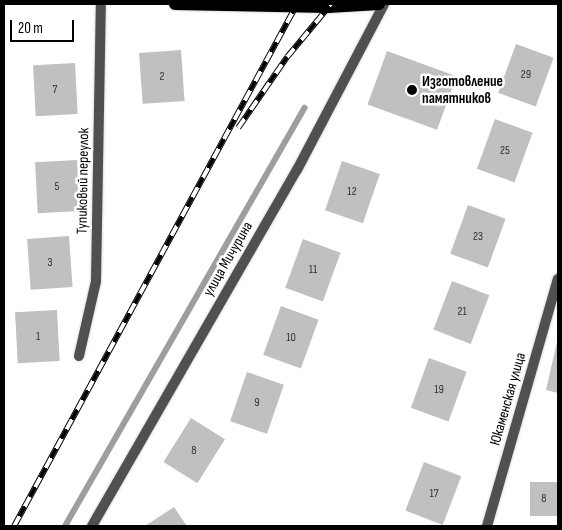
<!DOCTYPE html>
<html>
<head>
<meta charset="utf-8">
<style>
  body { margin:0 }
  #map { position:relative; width:562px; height:530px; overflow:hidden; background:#fff; font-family:"Sofia Sans Condensed",sans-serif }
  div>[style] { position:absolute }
  .stream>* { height:6px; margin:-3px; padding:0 3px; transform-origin:3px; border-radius:3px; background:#9e9e9e }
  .building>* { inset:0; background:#c0c0c0; transform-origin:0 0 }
  .roads { filter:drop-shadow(0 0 1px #dbdbdb) drop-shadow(0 0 1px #dbdbdb) }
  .minor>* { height:10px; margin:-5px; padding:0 5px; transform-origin:5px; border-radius:5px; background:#505050 }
  .primary>* { height:12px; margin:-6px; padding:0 6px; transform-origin:6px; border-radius:6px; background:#000 }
  .rail>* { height:5.5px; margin-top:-2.75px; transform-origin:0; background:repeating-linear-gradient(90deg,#fff 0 11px,#000 0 22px); box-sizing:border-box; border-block:1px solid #000 }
  .dots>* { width:14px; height:14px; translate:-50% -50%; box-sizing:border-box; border:2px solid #fff; border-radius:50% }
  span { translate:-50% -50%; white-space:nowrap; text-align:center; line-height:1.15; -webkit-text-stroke:5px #fff; paint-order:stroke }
  .number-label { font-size:12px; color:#303030 }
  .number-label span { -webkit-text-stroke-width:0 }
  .poi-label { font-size:15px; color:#000; font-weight:700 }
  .left { translate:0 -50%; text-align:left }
  .street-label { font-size:15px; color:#000 }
  .frame { position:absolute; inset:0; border:5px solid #000; pointer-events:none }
  .scale { position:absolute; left:10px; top:20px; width:64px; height:22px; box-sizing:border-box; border:2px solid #000; border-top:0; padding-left:6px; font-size:15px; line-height:18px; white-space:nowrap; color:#000; -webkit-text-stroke:4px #fff; paint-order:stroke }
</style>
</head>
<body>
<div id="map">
  <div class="stream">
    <i style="left:65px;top:526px;width:482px;rotate:-60.2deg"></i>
  </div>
  <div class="building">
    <i style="left:516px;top:44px;width:40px;height:52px;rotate:20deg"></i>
    <i style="left:181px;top:50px;width:51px;height:42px;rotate:86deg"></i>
    <i style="left:387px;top:51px;width:74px;height:57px;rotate:20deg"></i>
    <i style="left:75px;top:63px;width:51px;height:42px;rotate:87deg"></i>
    <i style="left:495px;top:119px;width:40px;height:53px;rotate:20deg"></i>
    <i style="left:77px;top:160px;width:51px;height:42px;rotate:87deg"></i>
    <i style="left:342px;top:161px;width:40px;height:52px;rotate:19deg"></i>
    <i style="left:468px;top:205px;width:40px;height:52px;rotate:20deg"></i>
    <i style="left:69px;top:236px;width:51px;height:42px;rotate:86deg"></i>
    <i style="left:303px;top:239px;width:40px;height:52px;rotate:20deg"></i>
    <i style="left:452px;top:281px;width:40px;height:52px;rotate:21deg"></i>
    <i style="left:281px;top:306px;width:40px;height:52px;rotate:20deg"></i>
    <i style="left:57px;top:310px;width:51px;height:42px;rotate:87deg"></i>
    <i style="clip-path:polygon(557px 342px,558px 342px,558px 393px,546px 390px)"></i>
    <i style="left:429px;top:358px;width:40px;height:53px;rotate:20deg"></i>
    <i style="left:247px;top:372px;width:39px;height:52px;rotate:19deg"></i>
    <i style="left:191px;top:418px;width:40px;height:52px;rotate:32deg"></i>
    <i style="left:424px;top:462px;width:40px;height:52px;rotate:21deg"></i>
    <i style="left:530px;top:482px;width:28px;height:34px"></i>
    <i style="clip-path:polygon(174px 507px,187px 526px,145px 526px)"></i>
  </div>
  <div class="roads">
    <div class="minor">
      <i style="left:79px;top:356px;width:77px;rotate:-77.2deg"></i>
      <i style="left:96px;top:281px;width:277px;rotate:-89deg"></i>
      <i style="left:92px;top:526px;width:411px;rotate:-60.1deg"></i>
      <i style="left:297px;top:170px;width:187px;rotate:-62.3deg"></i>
      <i style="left:487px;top:526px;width:257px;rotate:-74deg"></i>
    </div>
    <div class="primary">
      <i style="left:175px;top:4px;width:153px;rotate:1.1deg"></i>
      <i style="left:328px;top:7px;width:51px;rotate:-3.4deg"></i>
    </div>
  </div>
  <div class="rail">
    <i style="left:238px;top:128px;width:86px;rotate:-55.4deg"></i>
    <i style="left:287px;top:57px;width:69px;rotate:-50.3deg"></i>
    <i style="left:14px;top:526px;width:594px;rotate:-61.54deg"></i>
  </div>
  <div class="dots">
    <i style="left:412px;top:90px;background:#000"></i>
  </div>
  <div class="number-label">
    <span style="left:526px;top:75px">29</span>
    <span style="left:162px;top:77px">2</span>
    <span style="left:55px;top:90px">7</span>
    <span style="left:505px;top:151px">25</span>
    <span style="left:57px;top:187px">5</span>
    <span style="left:352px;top:192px">12</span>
    <span style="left:478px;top:237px">23</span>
    <span style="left:50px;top:263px">3</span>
    <span style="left:313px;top:270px">11</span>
    <span style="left:462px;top:312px">21</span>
    <span style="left:38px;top:337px">1</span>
    <span style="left:291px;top:338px">10</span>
    <span style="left:439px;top:390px">19</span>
    <span style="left:257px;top:403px">9</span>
    <span style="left:194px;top:451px">8</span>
    <span style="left:434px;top:494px">17</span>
    <span style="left:544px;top:499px">8</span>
  </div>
  <div class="poi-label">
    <span class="left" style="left:422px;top:90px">Изготовление<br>памятников</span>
  </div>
  <div class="street-label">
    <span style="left:83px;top:181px;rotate:-89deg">Тупиковый переулок</span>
    <span style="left:228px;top:259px;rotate:-60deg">улица Мичурина</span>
    <span style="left:508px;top:399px;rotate:-74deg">Юкаменская улица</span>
  </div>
  <div class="frame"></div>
  <div class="scale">20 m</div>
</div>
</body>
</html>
